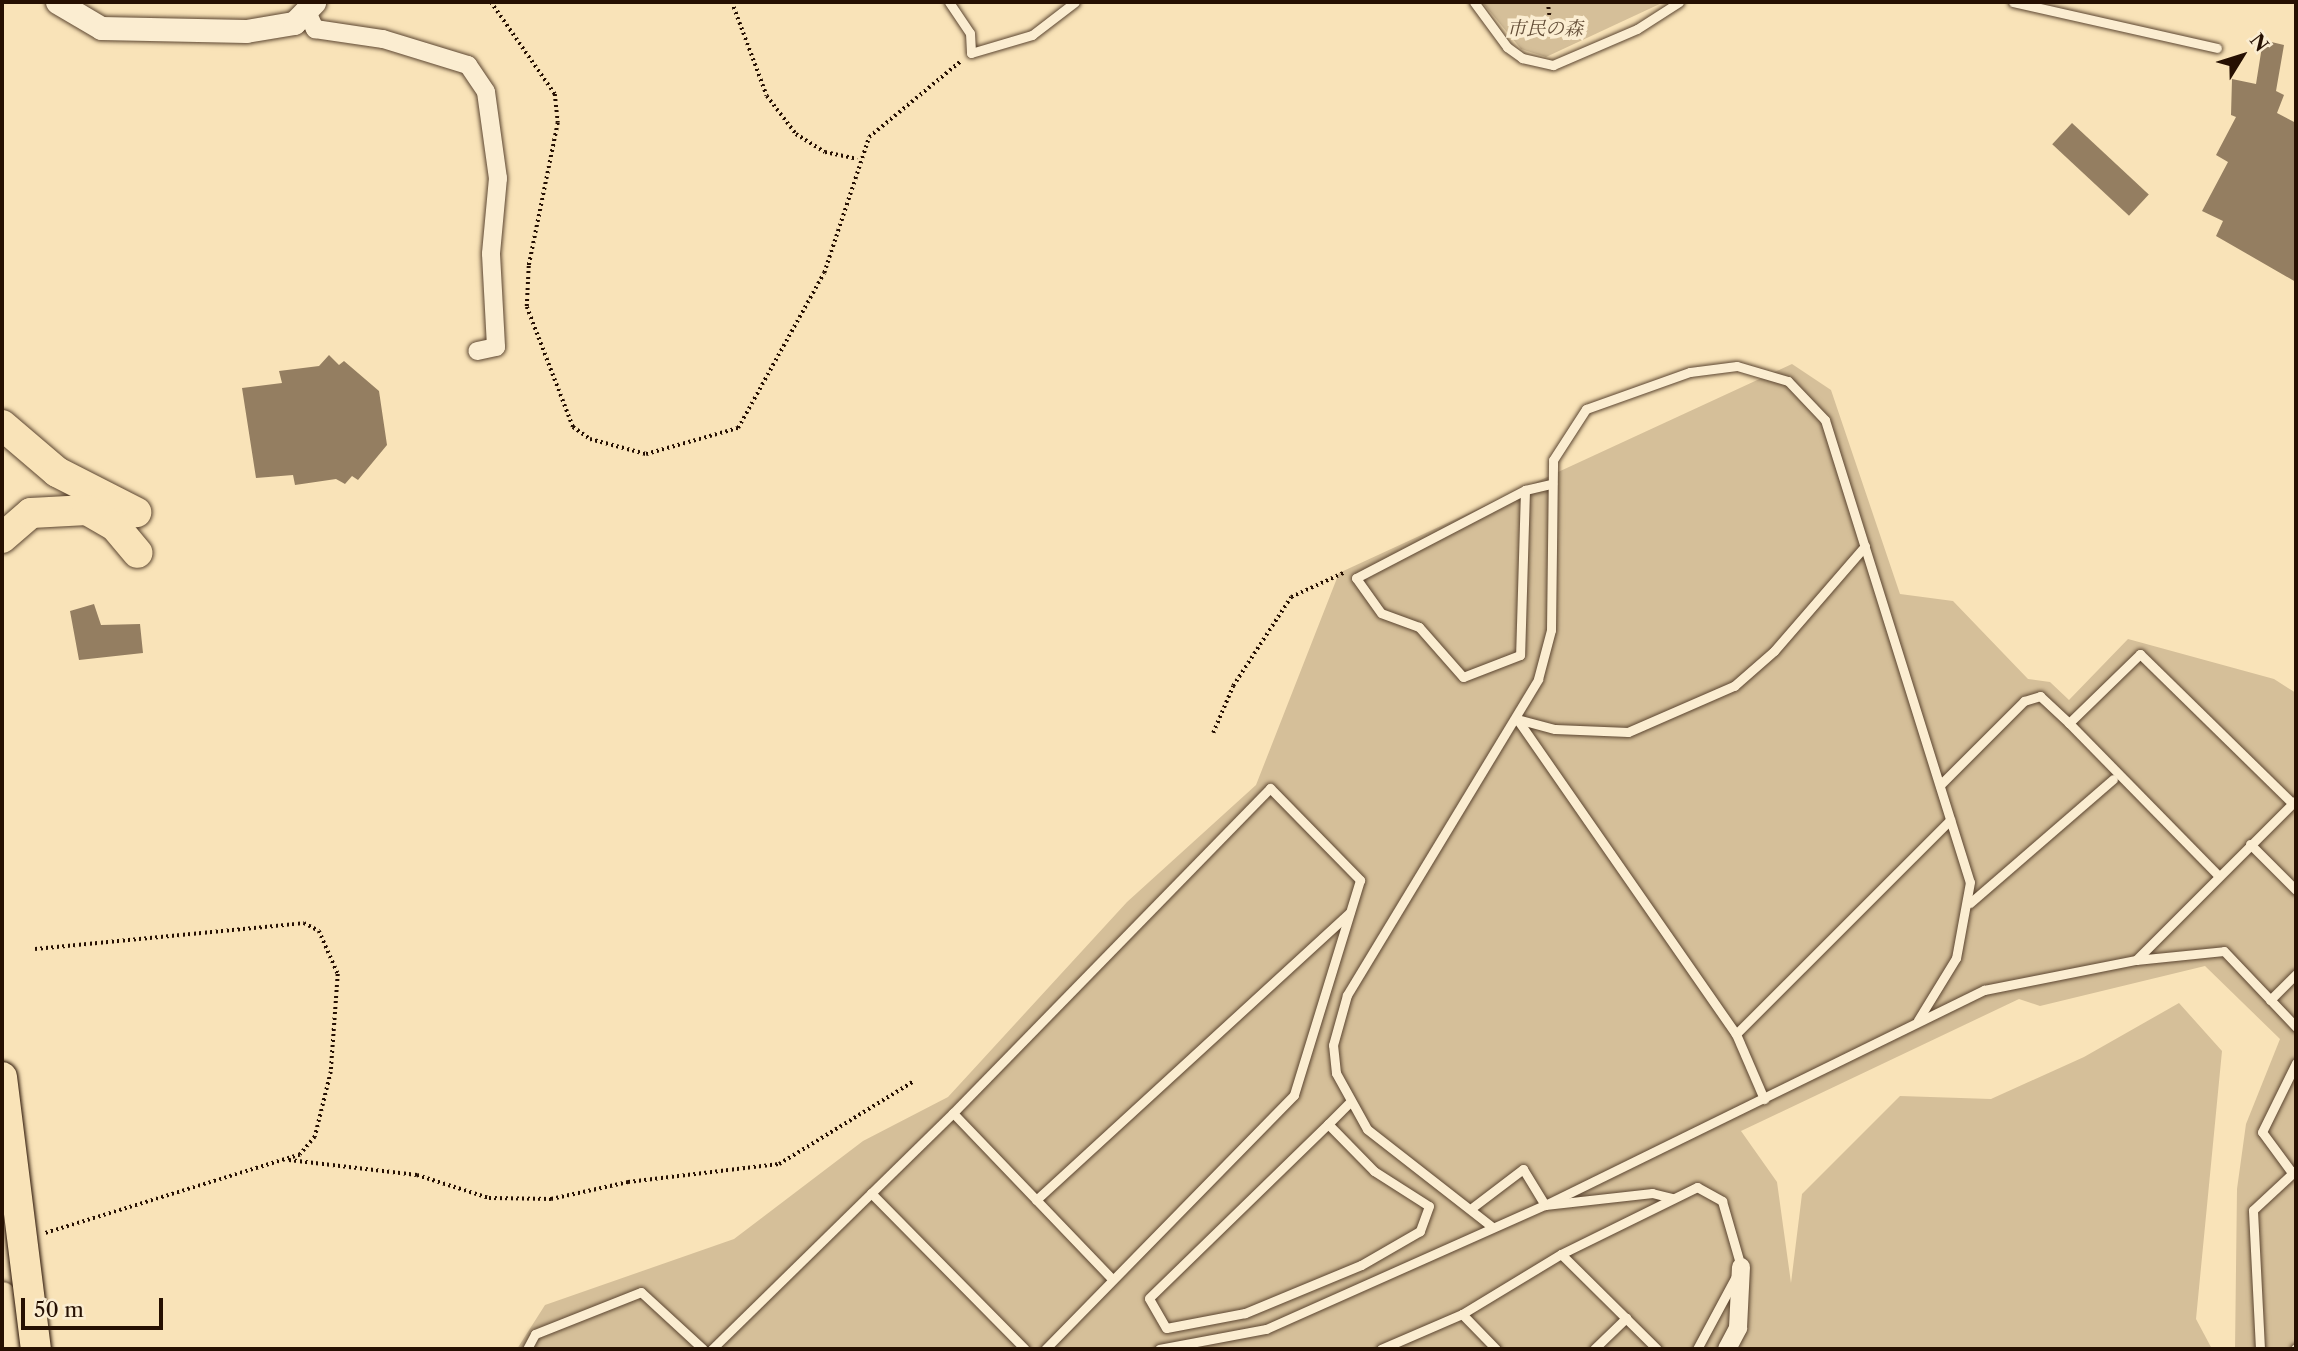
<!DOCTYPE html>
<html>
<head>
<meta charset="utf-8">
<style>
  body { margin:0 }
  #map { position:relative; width:2298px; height:1351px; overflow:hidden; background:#f9e3b8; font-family:"Libre Caslon Text","Noto Serif JP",serif }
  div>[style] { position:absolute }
  .green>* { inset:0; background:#d5bf99 }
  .building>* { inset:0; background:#947e61; transform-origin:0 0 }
  .path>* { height:3.5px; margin-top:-1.75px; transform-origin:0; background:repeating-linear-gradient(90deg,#261002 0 2px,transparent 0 5.5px) }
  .roads { filter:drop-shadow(0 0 2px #5b4530) drop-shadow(0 0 2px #5b4530) }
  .lane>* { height:9px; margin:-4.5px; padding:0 4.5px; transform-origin:4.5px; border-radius:4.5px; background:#fbedd1 }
  .street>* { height:18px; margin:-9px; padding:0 9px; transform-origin:9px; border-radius:9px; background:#fbedd1 }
  .secondary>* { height:23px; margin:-11.5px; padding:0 11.5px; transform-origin:11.5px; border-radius:11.5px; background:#fbedd1 }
  .highway>* { height:30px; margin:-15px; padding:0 15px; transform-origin:15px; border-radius:15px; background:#f9e3b8 }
  .bridges { filter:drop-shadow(0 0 2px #261002) drop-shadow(0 0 2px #261002) }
  .highway-bridge>* { height:30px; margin:-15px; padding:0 15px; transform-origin:15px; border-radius:15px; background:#f9e3b8 }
  span { translate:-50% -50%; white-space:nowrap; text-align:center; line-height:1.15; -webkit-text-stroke:7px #fbedd1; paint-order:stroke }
  .park-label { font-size:19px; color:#634d37; font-style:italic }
  .frame { position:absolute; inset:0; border:4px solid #261002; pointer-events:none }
  .north { position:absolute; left:2207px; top:21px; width:70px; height:70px; -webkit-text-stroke:5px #fbedd1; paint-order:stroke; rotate:52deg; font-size:19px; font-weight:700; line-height:28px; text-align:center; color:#261002 }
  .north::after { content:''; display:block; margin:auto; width:24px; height:32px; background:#261002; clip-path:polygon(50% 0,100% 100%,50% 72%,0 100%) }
  .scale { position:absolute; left:21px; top:1298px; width:142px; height:32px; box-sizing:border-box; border:4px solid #261002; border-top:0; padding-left:9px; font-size:21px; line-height:24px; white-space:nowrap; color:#261002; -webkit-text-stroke:5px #fbedd1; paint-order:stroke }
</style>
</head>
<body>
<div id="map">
  <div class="green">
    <i style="clip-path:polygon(1482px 2px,1664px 2px,1546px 57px,1521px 49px)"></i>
    <i style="clip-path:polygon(1792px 364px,1831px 390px,1900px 594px,1953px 601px,2028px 679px,2050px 682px,2069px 700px,2128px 639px,2274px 679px,2296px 693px,2296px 1349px,2235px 1349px,2237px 1189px,2246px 1124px,2280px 1039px,2205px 966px,2040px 1006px,2019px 999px,1741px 1131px,1777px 1182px,1791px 1283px,1802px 1194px,1900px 1096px,1991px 1099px,2084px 1057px,2179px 1003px,2222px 1051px,2196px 1319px,2212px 1349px,517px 1349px,545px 1305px,734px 1239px,863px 1141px,948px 1097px,1127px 902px,1256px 785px,1339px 573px)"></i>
  </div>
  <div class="building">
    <i style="clip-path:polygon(2263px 40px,2284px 45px,2276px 91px,2284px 95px,2277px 113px,2296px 123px,2296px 282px,2216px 236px,2223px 221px,2202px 211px,2228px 162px,2216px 155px,2236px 117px,2231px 115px,2232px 79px,2256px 84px)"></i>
    <i style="left:2072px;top:123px;width:105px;height:29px;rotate:43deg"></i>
    <i style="clip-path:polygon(329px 355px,339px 365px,344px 361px,379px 391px,387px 445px,358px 480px,352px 476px,345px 484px,336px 479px,295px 485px,293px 475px,256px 478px,242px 388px,282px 383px,279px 371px,319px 366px)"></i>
    <i style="clip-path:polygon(94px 604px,101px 625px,140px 624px,143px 653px,79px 660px,70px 611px)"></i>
  </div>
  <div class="path">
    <i style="left:491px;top:2px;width:112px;rotate:55.2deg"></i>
    <i style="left:555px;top:94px;width:29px;rotate:84deg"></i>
    <i style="left:558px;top:123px;width:146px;rotate:101.5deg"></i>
    <i style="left:529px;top:266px;width:41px;rotate:92.8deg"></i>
    <i style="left:527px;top:307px;width:129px;rotate:69deg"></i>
    <i style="left:573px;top:427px;width:21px;rotate:35deg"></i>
    <i style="left:590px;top:439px;width:58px;rotate:15deg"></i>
    <i style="left:646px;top:454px;width:96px;rotate:-15.8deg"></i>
    <i style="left:738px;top:428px;width:177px;rotate:-61deg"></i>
    <i style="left:824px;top:273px;width:143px;rotate:-71.7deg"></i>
    <i style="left:869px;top:137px;width:119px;rotate:-39.6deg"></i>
    <i style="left:732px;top:2px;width:100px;rotate:69.6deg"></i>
    <i style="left:767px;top:96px;width:48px;rotate:52.7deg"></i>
    <i style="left:796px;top:134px;width:34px;rotate:32deg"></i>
    <i style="left:825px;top:152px;width:33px;rotate:12deg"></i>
    <i style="left:1548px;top:2px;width:16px;rotate:83deg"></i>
    <i style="left:1213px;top:733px;width:51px;rotate:-66.9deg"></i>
    <i style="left:1233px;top:686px;width:106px;rotate:-56.9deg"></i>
    <i style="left:1291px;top:597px;width:60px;rotate:-24.8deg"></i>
    <i style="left:35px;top:949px;width:270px;rotate:-5.5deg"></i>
    <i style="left:304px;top:923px;width:17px;rotate:28deg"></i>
    <i style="left:319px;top:931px;width:47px;rotate:66.2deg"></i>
    <i style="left:338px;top:974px;width:98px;rotate:94.1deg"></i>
    <i style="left:331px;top:1072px;width:67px;rotate:103.8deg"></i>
    <i style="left:315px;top:1137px;width:23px;rotate:130deg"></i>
    <i style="left:300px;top:1155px;width:268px;rotate:162.9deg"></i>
    <i style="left:289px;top:1160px;width:129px;rotate:6.7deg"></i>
    <i style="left:417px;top:1175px;width:76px;rotate:17.7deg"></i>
    <i style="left:489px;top:1198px;width:62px;rotate:0.9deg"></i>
    <i style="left:551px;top:1199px;width:79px;rotate:-12.4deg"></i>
    <i style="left:628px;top:1182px;width:152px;rotate:-6.8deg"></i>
    <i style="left:779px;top:1164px;width:158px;rotate:-31.6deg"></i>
  </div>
  <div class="roads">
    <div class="lane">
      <i style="left:949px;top:2px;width:37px;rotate:56deg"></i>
      <i style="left:970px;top:33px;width:20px;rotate:87deg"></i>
      <i style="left:971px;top:53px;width:64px;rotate:-16.4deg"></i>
      <i style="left:1032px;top:35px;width:54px;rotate:-37.5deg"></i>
      <i style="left:1474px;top:2px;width:56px;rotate:53.7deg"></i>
      <i style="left:1507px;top:47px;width:19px;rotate:36deg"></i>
      <i style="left:1522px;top:58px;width:32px;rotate:13deg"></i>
      <i style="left:1553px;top:65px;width:91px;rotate:-23.2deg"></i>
      <i style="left:1637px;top:29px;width:50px;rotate:-32.7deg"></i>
      <i style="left:2013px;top:2px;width:209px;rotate:12.7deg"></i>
      <i style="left:1525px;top:490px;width:165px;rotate:91.7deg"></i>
      <i style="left:1520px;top:655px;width:61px;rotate:158.9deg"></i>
      <i style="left:1463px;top:677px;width:67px;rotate:-131.3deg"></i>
      <i style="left:1419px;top:627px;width:40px;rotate:-159.8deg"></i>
      <i style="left:1381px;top:613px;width:43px;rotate:-125.5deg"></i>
      <i style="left:1356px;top:578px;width:191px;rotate:-27.5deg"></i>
      <i style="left:1525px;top:490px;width:28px;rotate:-13deg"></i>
      <i style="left:1517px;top:719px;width:384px;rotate:55.2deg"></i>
      <i style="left:1736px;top:1034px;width:71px;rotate:66.7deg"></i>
      <i style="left:1517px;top:719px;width:39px;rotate:15deg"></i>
      <i style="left:1555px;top:729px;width:73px;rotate:2.4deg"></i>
      <i style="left:1628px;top:732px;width:116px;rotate:-23.5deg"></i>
      <i style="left:1734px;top:686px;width:53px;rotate:-41.2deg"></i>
      <i style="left:1774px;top:651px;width:139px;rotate:-49.1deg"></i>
      <i style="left:2069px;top:723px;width:213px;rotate:45.6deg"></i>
      <i style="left:1940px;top:785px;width:119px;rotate:-45deg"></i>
      <i style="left:2024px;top:701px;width:17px;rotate:-17deg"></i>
      <i style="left:2040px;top:696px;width:40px;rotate:43deg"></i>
      <i style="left:2069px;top:723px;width:99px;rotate:-44.2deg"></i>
      <i style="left:2140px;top:654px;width:214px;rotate:44.4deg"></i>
      <i style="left:2250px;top:844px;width:65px;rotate:45deg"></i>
      <i style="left:1970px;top:903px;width:189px;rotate:-40.9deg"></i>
      <i style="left:2136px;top:960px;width:225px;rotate:-45deg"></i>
      <i style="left:2270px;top:1000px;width:37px;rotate:-45deg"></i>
      <i style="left:1736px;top:1034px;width:303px;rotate:-45deg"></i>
      <i style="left:953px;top:1113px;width:228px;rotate:46.2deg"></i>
      <i style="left:1328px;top:1124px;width:66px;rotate:45.6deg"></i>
      <i style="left:1374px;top:1171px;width:65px;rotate:32.5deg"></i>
      <i style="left:1429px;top:1206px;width:27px;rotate:110deg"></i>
      <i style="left:1420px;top:1231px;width:68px;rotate:150deg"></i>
      <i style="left:1361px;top:1265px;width:126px;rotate:157.5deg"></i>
      <i style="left:1245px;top:1313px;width:80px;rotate:169.2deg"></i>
      <i style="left:1166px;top:1328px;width:34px;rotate:-120deg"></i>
      <i style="left:1149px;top:1298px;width:250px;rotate:-44.2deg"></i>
      <i style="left:1328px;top:1124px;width:30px;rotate:-45deg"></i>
      <i style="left:2293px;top:1174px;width:52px;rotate:-126.4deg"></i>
      <i style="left:2262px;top:1132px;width:77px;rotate:-63.8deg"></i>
      <i style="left:871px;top:1193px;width:219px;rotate:45.4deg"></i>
      <i style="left:1036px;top:1200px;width:425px;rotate:-42.5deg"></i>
      <i style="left:1473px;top:1207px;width:63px;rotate:-37.2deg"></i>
      <i style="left:1523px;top:1169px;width:42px;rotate:58.6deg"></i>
      <i style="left:1545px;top:1205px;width:108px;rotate:-6.4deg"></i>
      <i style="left:1652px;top:1193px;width:21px;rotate:14deg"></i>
      <i style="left:1491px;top:1226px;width:157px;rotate:-142deg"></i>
      <i style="left:1367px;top:1129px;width:64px;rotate:-119deg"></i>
      <i style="left:1336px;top:1073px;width:28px;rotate:-96deg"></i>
      <i style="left:1333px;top:1045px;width:52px;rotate:-74.4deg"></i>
      <i style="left:1347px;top:995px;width:369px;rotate:-58.8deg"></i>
      <i style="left:1538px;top:679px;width:51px;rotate:-75.1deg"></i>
      <i style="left:1551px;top:630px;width:170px;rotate:-89.3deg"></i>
      <i style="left:1553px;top:460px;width:61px;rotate:-57.1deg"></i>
      <i style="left:1586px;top:409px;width:110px;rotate:-19.6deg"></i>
      <i style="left:1690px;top:372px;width:47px;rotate:-7.3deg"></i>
      <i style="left:1737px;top:366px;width:53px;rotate:16.4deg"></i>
      <i style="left:1788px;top:381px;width:54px;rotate:46.5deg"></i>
      <i style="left:1825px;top:420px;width:484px;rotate:72.6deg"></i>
      <i style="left:1970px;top:882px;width:77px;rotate:100.4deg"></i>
      <i style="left:1956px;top:958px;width:73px;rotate:121.5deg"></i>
      <i style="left:1561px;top:1254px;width:135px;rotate:44.7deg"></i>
      <i style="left:1462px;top:1314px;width:49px;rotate:45.8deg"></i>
      <i style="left:527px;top:1349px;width:17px;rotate:-62deg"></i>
      <i style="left:535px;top:1334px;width:114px;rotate:-21.6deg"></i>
      <i style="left:641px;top:1292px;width:84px;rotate:42.6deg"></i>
      <i style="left:712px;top:1349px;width:337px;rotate:-44.4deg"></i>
      <i style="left:953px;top:1113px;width:454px;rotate:-45.7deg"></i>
      <i style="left:1270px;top:788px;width:129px;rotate:45.6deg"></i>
      <i style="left:1360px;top:880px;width:225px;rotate:107.1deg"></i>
      <i style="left:1294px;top:1095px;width:356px;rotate:134.4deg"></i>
      <i style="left:1159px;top:1349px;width:109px;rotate:-10.6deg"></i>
      <i style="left:1266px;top:1329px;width:305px;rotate:-24deg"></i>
      <i style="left:1545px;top:1205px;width:489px;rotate:-26.1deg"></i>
      <i style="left:1984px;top:990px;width:155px;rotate:-11.2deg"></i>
      <i style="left:2136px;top:960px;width:88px;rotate:-5.8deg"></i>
      <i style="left:2224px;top:951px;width:105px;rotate:46.5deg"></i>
      <i style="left:1381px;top:1349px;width:88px;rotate:-23.4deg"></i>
      <i style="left:1462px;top:1314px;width:116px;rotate:-31.2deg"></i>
      <i style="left:1561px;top:1254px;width:152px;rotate:-26.2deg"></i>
      <i style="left:1697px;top:1187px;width:29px;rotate:29deg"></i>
      <i style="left:1722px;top:1201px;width:69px;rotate:73.9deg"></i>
      <i style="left:1741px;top:1267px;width:93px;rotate:118.2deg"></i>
      <i style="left:1594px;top:1349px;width:45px;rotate:-44.1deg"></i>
      <i style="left:2260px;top:1349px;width:139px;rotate:-92.9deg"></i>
      <i style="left:2253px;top:1210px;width:59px;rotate:-42.9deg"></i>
      <i style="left:2295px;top:1349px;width:1px;rotate:-45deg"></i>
    </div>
    <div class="street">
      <i style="left:307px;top:12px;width:19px;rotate:65deg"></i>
      <i style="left:315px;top:29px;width:69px;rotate:8.4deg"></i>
      <i style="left:383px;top:39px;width:89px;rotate:17deg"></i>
      <i style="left:468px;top:65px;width:32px;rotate:56deg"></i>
      <i style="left:486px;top:92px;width:87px;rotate:82.1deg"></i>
      <i style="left:498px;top:178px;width:76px;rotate:95.3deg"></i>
      <i style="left:491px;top:254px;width:93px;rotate:86.9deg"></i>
      <i style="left:496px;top:347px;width:19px;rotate:168deg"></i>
      <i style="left:1727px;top:1349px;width:24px;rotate:-62deg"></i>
      <i style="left:1738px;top:1328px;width:61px;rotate:-87.2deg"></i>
    </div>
    <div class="secondary">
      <i style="left:57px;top:2px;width:51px;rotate:30.6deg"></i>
      <i style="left:101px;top:28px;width:145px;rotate:1.2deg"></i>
      <i style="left:246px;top:31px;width:49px;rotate:-9.5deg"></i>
      <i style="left:294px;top:23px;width:29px;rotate:-46deg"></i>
    </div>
    <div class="highway">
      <i style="left:2px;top:425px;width:72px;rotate:40.5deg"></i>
      <i style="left:57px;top:472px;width:89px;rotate:26.9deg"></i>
      <i style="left:2px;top:538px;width:38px;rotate:-41deg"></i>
      <i style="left:31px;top:513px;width:56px;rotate:-3.1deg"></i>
      <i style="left:87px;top:510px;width:32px;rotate:30deg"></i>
      <i style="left:115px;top:526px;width:35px;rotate:50deg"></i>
      <i style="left:2px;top:1297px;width:52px;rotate:83.4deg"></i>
    </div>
  </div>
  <div class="bridges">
    <div class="highway-bridge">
      <i style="left:2px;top:1077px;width:274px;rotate:82.9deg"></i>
    </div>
  </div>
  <div class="park-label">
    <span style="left:1545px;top:29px">市民の森</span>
  </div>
  <div class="frame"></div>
  <div class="north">N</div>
  <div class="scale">50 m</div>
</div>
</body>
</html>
